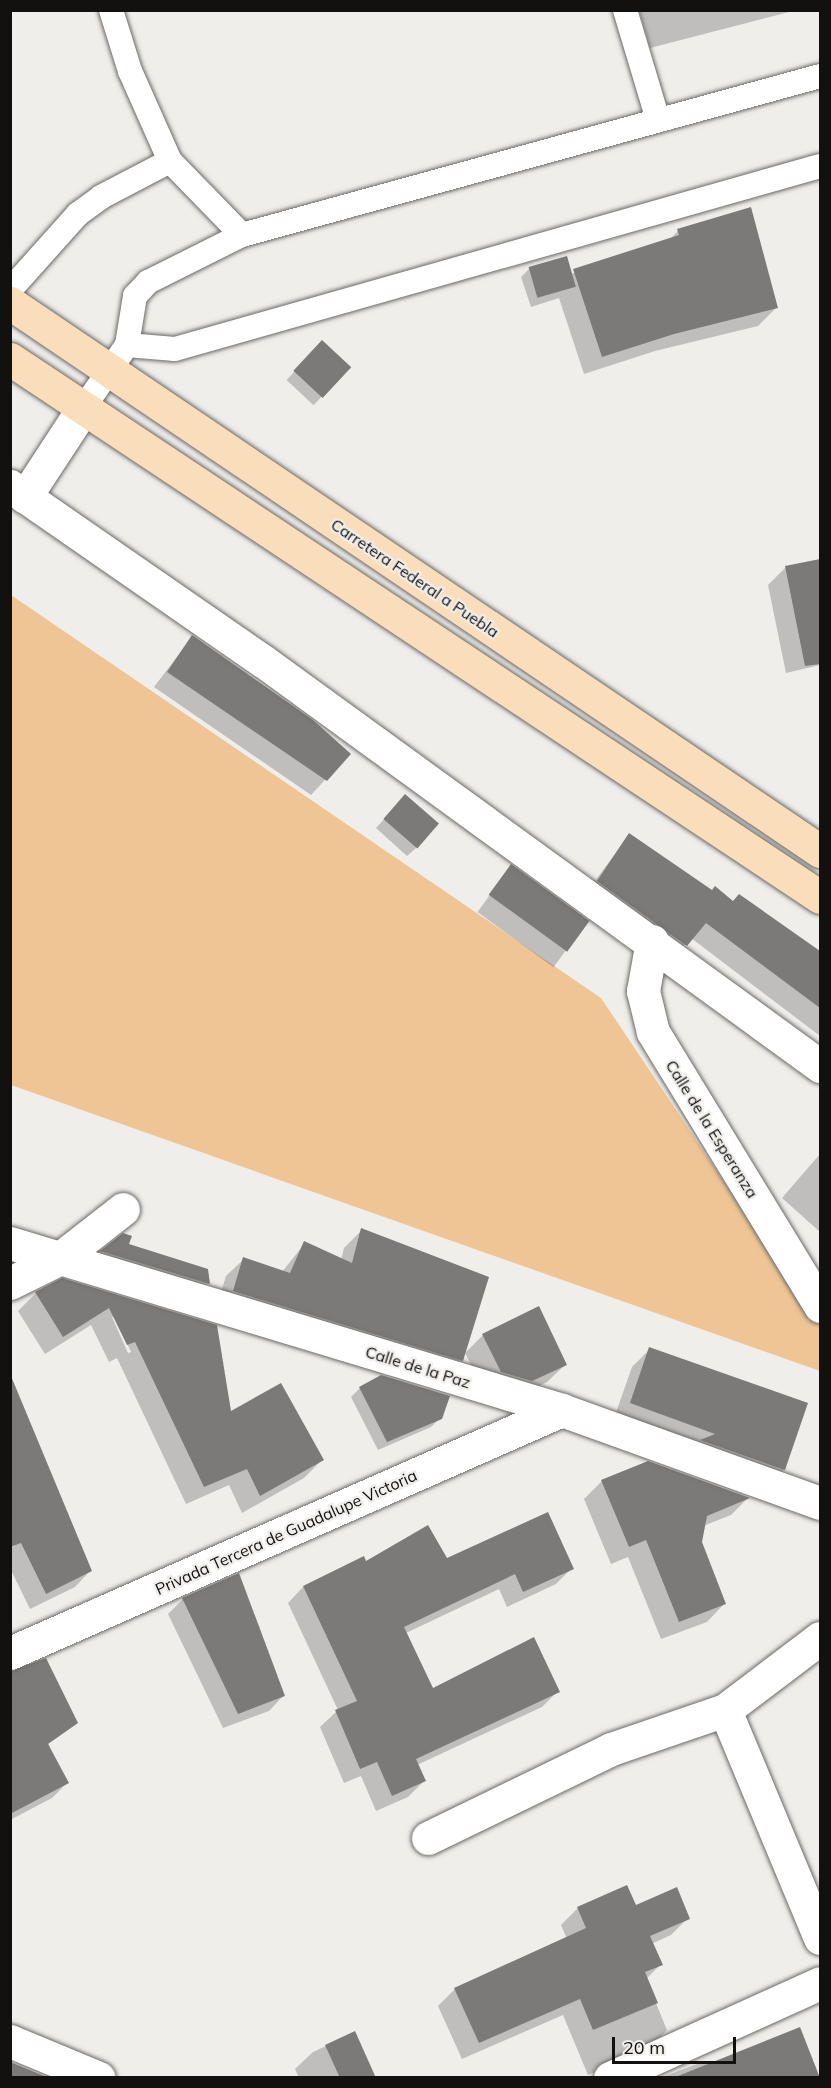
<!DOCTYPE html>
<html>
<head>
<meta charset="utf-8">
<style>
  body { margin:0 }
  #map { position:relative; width:831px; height:2088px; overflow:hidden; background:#f0eeeb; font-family:Mulish,sans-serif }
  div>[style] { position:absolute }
  .green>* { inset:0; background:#efc595 }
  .shadow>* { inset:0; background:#0003; transform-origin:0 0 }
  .building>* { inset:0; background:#7c7a78; transform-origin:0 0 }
  .roads { filter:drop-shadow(0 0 2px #6b6967) drop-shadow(0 0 2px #6b6967) }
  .lane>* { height:24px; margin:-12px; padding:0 12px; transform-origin:12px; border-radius:12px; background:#fff }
  .street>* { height:33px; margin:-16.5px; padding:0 16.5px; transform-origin:16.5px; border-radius:16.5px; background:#fff }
  .primary>* { height:33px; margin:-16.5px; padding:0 16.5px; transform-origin:16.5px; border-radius:16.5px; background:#faddba }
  span { translate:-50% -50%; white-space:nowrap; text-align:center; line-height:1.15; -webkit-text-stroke:4.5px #f0eeeb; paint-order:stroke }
  .street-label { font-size:16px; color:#121110 }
  .frame { position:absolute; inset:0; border:12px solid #121110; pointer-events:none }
  .scale { position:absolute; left:612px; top:2037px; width:124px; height:27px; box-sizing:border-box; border:3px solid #121110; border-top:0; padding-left:8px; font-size:18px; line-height:21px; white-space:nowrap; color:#121110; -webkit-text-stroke:4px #f0eeeb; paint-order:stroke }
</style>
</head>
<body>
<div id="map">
  <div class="green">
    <i style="clip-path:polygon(11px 595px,601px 998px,820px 1325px,820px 1371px,11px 1085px)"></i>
  </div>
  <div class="shadow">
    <i style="clip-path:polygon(639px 10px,797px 10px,650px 48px)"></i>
    <i style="clip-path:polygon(678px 231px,776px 308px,758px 326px,655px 351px,584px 374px,559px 298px,531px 307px,521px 277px,530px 268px,571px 274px,669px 240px)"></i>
    <i style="left:322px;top:342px;width:37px;height:52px;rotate:43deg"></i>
    <i style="clip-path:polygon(820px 560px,820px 665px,786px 673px,768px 585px,785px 568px)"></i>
    <i style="clip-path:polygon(192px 637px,349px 754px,311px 795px,154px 687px)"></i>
    <i style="clip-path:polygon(397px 805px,416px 848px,407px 856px,376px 828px)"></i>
    <i style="clip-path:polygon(629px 835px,712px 891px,820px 955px,820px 1036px,691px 938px,670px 960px,583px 897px)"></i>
    <i style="left:511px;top:866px;width:94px;height:57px;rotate:36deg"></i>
    <i style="clip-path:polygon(820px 1154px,820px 1232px,782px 1198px)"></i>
    <i style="clip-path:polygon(362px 1230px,462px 1360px,444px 1377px,216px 1308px,226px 1276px,244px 1259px,282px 1272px,305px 1243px,341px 1260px,344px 1248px)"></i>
    <i style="clip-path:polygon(123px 1235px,127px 1245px,208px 1283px,200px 1292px,93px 1260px)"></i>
    <i style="clip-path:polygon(evenodd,36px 1293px,215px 1326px,229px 1413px,322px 1460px,304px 1478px,242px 1513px,229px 1485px,186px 1504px,117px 1358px,109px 1362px,91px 1325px,45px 1354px,18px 1311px,36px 1293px,112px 1317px,115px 1317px,131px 1352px,128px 1353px,112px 1317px)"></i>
    <i style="clip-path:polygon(483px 1335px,565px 1365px,547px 1382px,513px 1399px,483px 1389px,465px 1353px)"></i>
    <i style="clip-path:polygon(650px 1349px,806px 1403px,784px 1470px,766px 1487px,613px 1421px,632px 1367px)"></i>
    <i style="clip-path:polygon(360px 1388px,440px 1418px,431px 1427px,378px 1450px,351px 1397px)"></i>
    <i style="clip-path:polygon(34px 1434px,90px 1571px,75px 1587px,30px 1609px,10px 1568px,10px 1443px)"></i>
    <i style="clip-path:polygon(602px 1481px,748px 1498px,731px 1515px,703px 1526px,700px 1542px,724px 1604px,707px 1622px,661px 1639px,628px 1557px,611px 1564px,584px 1499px)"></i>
    <i style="clip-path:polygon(363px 1558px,366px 1563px,446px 1560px,572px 1568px,556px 1584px,507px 1607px,499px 1589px,406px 1633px,432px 1690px,558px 1691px,542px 1707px,417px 1765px,424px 1781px,408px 1797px,376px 1811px,361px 1776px,344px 1783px,320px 1727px,338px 1710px,288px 1603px,303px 1587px)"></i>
    <i style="clip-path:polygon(183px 1599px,283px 1696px,269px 1711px,223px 1728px,168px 1614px)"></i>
    <i style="clip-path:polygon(14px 1672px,67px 1783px,52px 1798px,10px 1820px,10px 1673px)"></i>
    <i style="clip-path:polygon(635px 1907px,688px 1918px,671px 1935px,651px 1944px,661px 1964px,646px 1979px,667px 2030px,651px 2047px,588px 2075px,563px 2015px,462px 2059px,438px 2006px,455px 1989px,567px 1939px,561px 1925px,578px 1908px)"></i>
    <i style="clip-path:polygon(354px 2033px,374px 2078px,299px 2078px,295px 2069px,313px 2052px)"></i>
    <i style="clip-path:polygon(705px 2061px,708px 2066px,819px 2078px,660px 2078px)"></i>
  </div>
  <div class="building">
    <i style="clip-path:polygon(751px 207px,778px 308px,674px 334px,602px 357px,573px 269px,679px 235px,677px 229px)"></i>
    <i style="left:567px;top:256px;width:32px;height:40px;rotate:74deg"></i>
    <i style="left:322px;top:340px;width:40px;height:42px;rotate:43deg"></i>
    <i style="clip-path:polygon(820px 559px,820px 664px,805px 666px,785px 566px)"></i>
    <i style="clip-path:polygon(192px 635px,313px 720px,351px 754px,327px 781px,167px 672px)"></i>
    <i style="left:405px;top:794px;width:45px;height:33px;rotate:41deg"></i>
    <i style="clip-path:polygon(629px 833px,712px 890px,715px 886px,733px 901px,739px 894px,820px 951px,820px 1008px,706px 923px,687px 946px,597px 881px)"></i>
    <i style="left:511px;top:864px;width:97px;height:38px;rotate:36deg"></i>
    <i style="clip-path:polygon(361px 1228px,489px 1277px,463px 1361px,233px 1291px,243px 1257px,290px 1273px,304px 1241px,352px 1263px)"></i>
    <i style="clip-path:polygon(123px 1233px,132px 1236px,129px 1244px,208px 1269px,210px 1284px,100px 1251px)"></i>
    <i style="clip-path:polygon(62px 1278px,217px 1325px,231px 1411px,281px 1383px,324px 1460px,260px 1496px,247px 1469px,204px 1487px,135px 1342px,127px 1345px,109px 1308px,63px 1337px,35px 1292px)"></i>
    <i style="clip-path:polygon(539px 1306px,567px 1365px,532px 1381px,501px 1372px,482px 1334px)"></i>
    <i style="clip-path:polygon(649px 1347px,808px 1403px,785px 1470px,700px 1440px,715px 1434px,630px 1403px)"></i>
    <i style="clip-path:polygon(381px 1375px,450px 1396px,442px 1419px,387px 1442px,359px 1387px)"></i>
    <i style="clip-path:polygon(11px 1376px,92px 1571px,46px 1594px,21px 1543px,10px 1547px)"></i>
    <i style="clip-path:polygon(648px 1461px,750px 1498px,707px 1516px,702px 1542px,726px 1604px,679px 1622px,646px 1540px,629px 1547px,601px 1480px)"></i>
    <i style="clip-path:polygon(548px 1512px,574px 1569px,523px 1592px,515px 1574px,404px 1627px,433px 1688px,534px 1637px,560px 1692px,416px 1759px,426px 1781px,392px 1796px,377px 1762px,360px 1769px,335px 1710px,357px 1701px,303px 1586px,364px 1556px,366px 1561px,428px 1525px,447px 1558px)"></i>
    <i style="clip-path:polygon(239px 1573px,285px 1696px,238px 1714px,182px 1598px)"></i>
    <i style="clip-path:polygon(46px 1658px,78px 1723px,48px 1744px,69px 1783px,10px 1814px,10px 1671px)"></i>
    <i style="clip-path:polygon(627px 1885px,636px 1905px,677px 1887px,690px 1919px,650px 1936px,663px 1965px,645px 1972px,658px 2003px,593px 2030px,580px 1999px,479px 2043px,454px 1988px,586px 1928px,577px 1907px)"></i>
    <i style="clip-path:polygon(800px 2027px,820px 2078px,679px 2078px,678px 2076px)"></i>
    <i style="clip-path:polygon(355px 2031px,376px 2078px,340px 2078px,325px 2045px)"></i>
    <i style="clip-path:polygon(10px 2062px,49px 2078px,10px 2078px)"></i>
  </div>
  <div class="roads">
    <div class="lane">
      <i style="left:111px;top:10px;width:64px;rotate:72.7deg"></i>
      <i style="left:130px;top:71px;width:98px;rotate:66deg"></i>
      <i style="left:170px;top:161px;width:103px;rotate:45.8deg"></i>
      <i style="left:625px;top:10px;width:115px;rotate:73.3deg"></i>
      <i style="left:10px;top:290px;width:102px;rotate:-48.2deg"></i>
      <i style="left:78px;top:214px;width:29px;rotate:-36deg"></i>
      <i style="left:101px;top:197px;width:78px;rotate:-27.6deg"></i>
      <i style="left:127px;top:345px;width:48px;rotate:4.8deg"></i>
      <i style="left:175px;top:349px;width:670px;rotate:-15.84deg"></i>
      <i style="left:84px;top:407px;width:75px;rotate:-55.3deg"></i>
      <i style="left:127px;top:345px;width:50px;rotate:-80.7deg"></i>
      <i style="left:135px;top:296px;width:19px;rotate:-47deg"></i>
      <i style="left:148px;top:282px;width:105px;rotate:-26.6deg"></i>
      <i style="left:242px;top:235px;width:599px;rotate:-15.38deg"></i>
    </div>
    <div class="street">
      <i style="left:10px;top:486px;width:308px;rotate:34.7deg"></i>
      <i style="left:263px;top:661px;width:689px;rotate:36.02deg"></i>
      <i style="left:25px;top:497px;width:108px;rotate:-56.8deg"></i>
      <i style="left:652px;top:941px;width:51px;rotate:100.2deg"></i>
      <i style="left:643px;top:991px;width:42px;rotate:76.3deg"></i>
      <i style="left:653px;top:1032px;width:321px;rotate:58.6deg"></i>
      <i style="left:10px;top:1243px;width:577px;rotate:16.83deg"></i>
      <i style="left:562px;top:1410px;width:274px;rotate:19.8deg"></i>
      <i style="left:10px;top:1283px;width:55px;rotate:-26.1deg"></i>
      <i style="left:59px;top:1259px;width:81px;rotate:-38deg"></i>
      <i style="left:820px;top:1638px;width:119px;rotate:142.8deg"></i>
      <i style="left:725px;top:1710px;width:247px;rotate:67.4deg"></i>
      <i style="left:10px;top:1653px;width:603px;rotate:-23.76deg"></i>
      <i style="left:428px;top:1838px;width:203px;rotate:-25.9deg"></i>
      <i style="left:611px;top:1749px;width:120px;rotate:-18.9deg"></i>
      <i style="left:10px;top:2041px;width:96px;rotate:22.6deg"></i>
      <i style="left:610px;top:2078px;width:230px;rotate:-24.3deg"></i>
    </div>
    <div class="primary">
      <i style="left:10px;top:303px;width:978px;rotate:34.08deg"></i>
      <i style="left:10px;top:359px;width:972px;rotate:33.59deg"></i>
    </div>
  </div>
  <div class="street-label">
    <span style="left:415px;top:578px;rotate:34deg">Carretera Federal a Puebla</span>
    <span style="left:712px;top:1129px;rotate:58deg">Calle de la Esperanza</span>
    <span style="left:418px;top:1367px;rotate:17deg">Calle de la Paz</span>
    <span style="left:286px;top:1532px;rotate:-24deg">Privada Tercera de Guadalupe Victoria</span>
  </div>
  <div class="frame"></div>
  <div class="scale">20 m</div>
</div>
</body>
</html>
